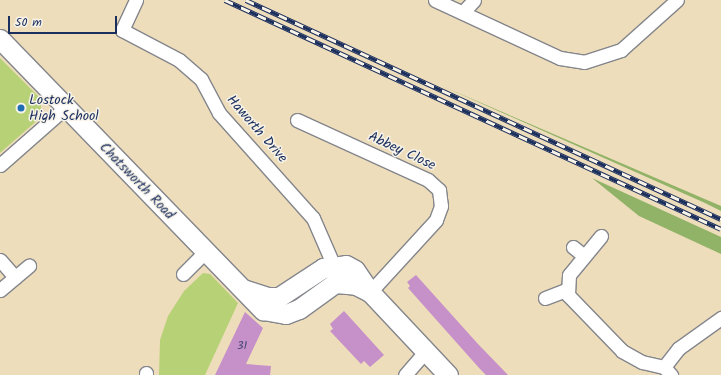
<!DOCTYPE html>
<html>
<head>
<meta charset="utf-8">
<style>
	body { margin:0 }
	#map { position:relative; width:721px; height:375px; overflow:hidden; background:#edb; font-family:Kalam,sans-serif }
	div>[style] { position:absolute }
	[style*='--x'] { left:calc(var(--x)*1px); top:calc(var(--y)*1px); width:calc(var(--w)*1px); rotate:calc(var(--a)*1deg) }
	.green>* { inset:0; background:#b7d176 }
	.forest>* { inset:0; background:#91b367 }
	.building>* { inset:0; background:#c690c9 }
	.roads { filter:drop-shadow(1px 0 #84868c) drop-shadow(-1px 0 #84868c) drop-shadow(0 1px #84868c) drop-shadow(0 -1px #84868c) }
	.street>* { height:13px; margin:-6.5px; padding:0 6.5px; transform-origin:6.5px; border-radius:6.5px; background:#fff }
	.secondary>* { height:19px; margin:-9.5px; padding:0 9.5px; transform-origin:9.5px; border-radius:9.5px; background:#fff }
	.rail>* { height:4.5px; margin-top:-2.25px; transform-origin:0; background:repeating-linear-gradient(90deg,#f7f3e8 0 9px,#1b2f5e 0 18px); box-sizing:border-box; border-block:1px solid #1b2f5e }
	.dots>* { width:11px; height:11px; translate:-50% -50%; box-sizing:border-box; border:2px solid #f7f3e8; border-radius:50% }
	span { translate:-50% -50%; white-space:nowrap; text-align:center; line-height:1.15; -webkit-text-stroke:3px #f7f3e8; paint-order:stroke }
	.number-label { font-size:12px; color:#464779 }
	.number-label span { -webkit-text-stroke-width:0 }
	.poi-label { font-size:14px; color:#1b2f5e }
	.left { translate:0 -50%; text-align:left }
	.street-label { font-size:14px; color:#1b2f5e }
	.scale { position:absolute; left:8px; top:16px; width:109px; height:18px; box-sizing:border-box; border:2px solid #1b2f5e; border-top:0; padding-left:5px; font-size:12px; line-height:14px; white-space:nowrap; color:#1b2f5e; -webkit-text-stroke:3px #f7f3e8; paint-order:stroke }
</style>
</head>
<body>
<div id="map">
	<div class="green">
		<div style="clip-path:polygon(0 58px,41px 99px,41px 117px,0 153px)"></div>
		<div style="clip-path:polygon(203px 273px,210px 274px,238px 303px,205px 375px,159px 375px,160px 340px,168px 316px,184px 291px)"></div>
	</div>
	<div class="forest">
		<div style="clip-path:polygon(442px 86px,721px 206px,721px 211px,705px 203px)"></div>
		<div style="clip-path:polygon(592px 178px,721px 237px,721px 254px,639px 216px)"></div>
	</div>
	<div class="building">
		<div style="clip-path:polygon(416px 275px,478px 344px,508px 375px,486px 375px,480px 369px,408px 288px,410px 286px,407px 282px)"></div>
		<div style="clip-path:polygon(344px 311px,384px 355px,370px 367px,364px 361px,361px 364px,330px 331px,333px 329px,330px 324px)"></div>
		<div style="clip-path:polygon(245px 312px,263px 328px,246px 364px,271px 366px,270px 375px,215px 375px)"></div>
	</div>
	<div class="roads">
		<div class="street">
			<div style="--x:136;--y:0;--w:33;--a:115"></div>
			<div style="--x:122;--y:30;--w:64;--a:27.8"></div>
			<div style="--x:179;--y:60;--w:29;--a:41"></div>
			<div style="--x:201;--y:79;--w:38;--a:62"></div>
			<div style="--x:219;--y:113;--w:141;--a:48.2"></div>
			<div style="--x:313;--y:218;--w:50;--a:66.5"></div>
			<div style="--x:435;--y:0;--w:138;--a:24.9"></div>
			<div style="--x:560;--y:58;--w:24;--a:9"></div>
			<div style="--x:584;--y:62;--w:39;--a:-18"></div>
			<div style="--x:621;--y:50;--w:75;--a:-41.8"></div>
			<div style="--x:463;--y:12;--w:16;--a:-47"></div>
			<div style="--x:297;--y:120;--w:144;--a:24.6"></div>
			<div style="--x:428;--y:180;--w:15;--a:42"></div>
			<div style="--x:439;--y:190;--w:16;--a:83"></div>
			<div style="--x:441;--y:206;--w:15;--a:110"></div>
			<div style="--x:436;--y:220;--w:98;--a:132.5"></div>
			<div style="--x:0;--y:165;--w:88;--a:-41.3"></div>
			<div style="--x:601;--y:236;--w:50;--a:129.4"></div>
			<div style="--x:569;--y:275;--w:20;--a:93"></div>
			<div style="--x:568;--y:295;--w:78;--a:46"></div>
			<div style="--x:622;--y:351;--w:23;--a:29"></div>
			<div style="--x:642;--y:362;--w:23;--a:13"></div>
			<div style="--x:664;--y:367;--w:11;--a:49"></div>
			<div style="--x:573;--y:247;--w:14;--a:39"></div>
			<div style="--x:0;--y:260;--w:23;--a:49"></div>
			<div style="--x:183;--y:274;--w:33;--a:-45"></div>
			<div style="--x:0;--y:290;--w:38;--a:-40"></div>
			<div style="--x:545;--y:298;--w:22;--a:-21"></div>
			<div style="--x:664;--y:367;--w:24;--a:-52"></div>
			<div style="--x:679;--y:348;--w:52;--a:-35.5"></div>
			<div style="--x:146;--y:375;--w:2;--a:-90"></div>
			<div style="--x:405;--y:375;--w:30;--a:-49"></div>
		</div>
		<div class="secondary">
			<div style="--x:0;--y:39;--w:378;--a:45.9"></div>
			<div style="--x:263;--y:310;--w:23;--a:10"></div>
			<div style="--x:286;--y:314;--w:14;--a:-21"></div>
			<div style="--x:299;--y:309;--w:44;--a:-35.8"></div>
			<div style="--x:335;--y:283;--w:21;--a:5"></div>
			<div style="--x:356;--y:285;--w:16;--a:27"></div>
			<div style="--x:243;--y:289;--w:26;--a:18"></div>
			<div style="--x:268;--y:297;--w:11;--a:0"></div>
			<div style="--x:279;--y:297;--w:53;--a:-33.4"></div>
			<div style="--x:323;--y:268;--w:23;--a:-7"></div>
			<div style="--x:346;--y:265;--w:10;--a:29"></div>
			<div style="--x:355;--y:270;--w:27;--a:56"></div>
			<div style="--x:370;--y:292;--w:114;--a:46.8"></div>
		</div>
	</div>
	<div class="rail">
		<div style="--x:225;--y:0;--w:546;--a:24.78"></div>
		<div style="--x:246;--y:0;--w:523;--a:24.75"></div>
	</div>
	<div class="dots">
		<div style="left:21px;top:108px;background:#1f6fb2"></div>
	</div>
	<div class="number-label">
		<span style="left:242px;top:346px">31</span>
	</div>
	<div class="poi-label">
		<span class="left" style="left:29px;top:108px">Lostock<br>High School</span>
	</div>
	<div class="street-label">
		<span style="left:257px;top:129px;rotate:49deg">Haworth Drive</span>
		<span style="left:402px;top:151px;rotate:25deg">Abbey Close</span>
		<span style="left:137px;top:181px;rotate:46deg">Chatsworth Road</span>
	</div>
	<div class="scale">50 m</div>
</div>
</body>
</html>
